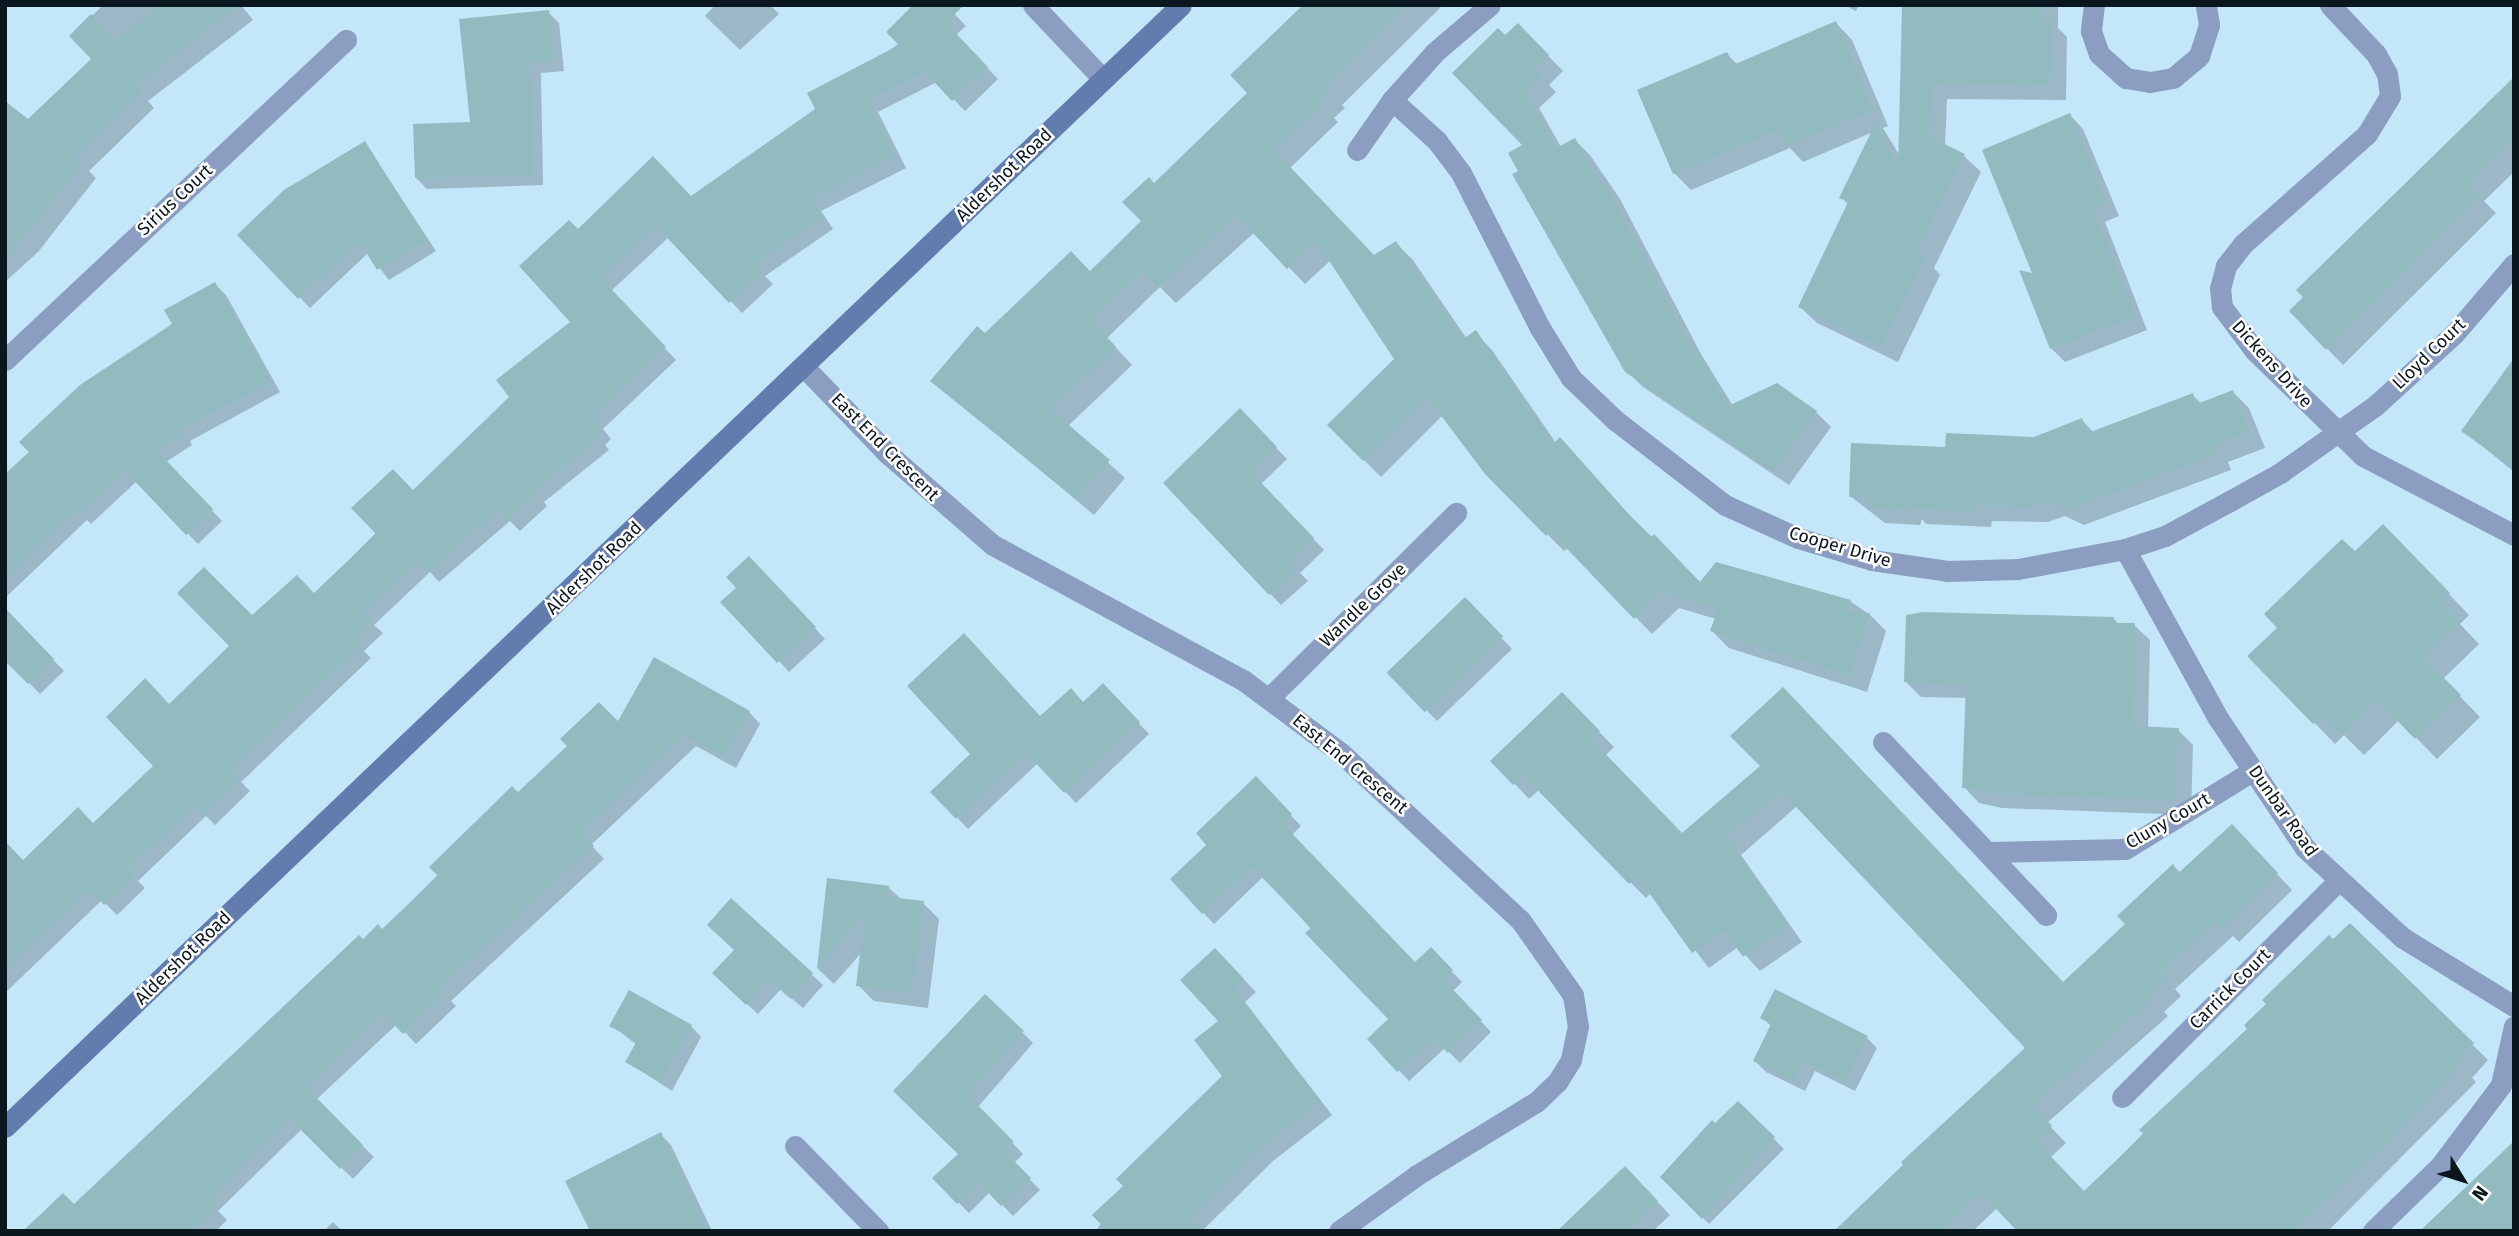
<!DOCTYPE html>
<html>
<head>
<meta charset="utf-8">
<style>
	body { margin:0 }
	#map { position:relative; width:2519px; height:1236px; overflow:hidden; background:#c4e6f9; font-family:"Fira Sans",sans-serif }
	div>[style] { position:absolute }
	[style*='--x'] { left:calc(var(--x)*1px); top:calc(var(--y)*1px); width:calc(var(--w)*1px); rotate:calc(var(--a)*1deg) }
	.shadow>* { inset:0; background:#0003; transform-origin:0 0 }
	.building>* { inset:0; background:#92bbc0; transform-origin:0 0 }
	.street>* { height:21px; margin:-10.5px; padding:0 10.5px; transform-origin:10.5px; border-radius:10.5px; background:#8b9dc0 }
	.secondary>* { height:21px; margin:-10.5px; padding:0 10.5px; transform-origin:10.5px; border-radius:10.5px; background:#627cae }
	span { translate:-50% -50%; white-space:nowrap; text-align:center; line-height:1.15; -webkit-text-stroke:5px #fff; paint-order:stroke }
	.street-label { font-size:18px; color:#0b171e }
	.frame { position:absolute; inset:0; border:7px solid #0b171e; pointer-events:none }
	.north { position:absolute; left:2428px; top:1145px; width:70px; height:70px; -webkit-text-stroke:5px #fff; paint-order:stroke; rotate:128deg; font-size:19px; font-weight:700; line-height:28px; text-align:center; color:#0b171e }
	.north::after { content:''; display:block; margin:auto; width:24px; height:32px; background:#0b171e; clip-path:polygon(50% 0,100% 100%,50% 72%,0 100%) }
</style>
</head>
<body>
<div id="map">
	<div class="shadow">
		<div style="clip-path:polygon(103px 5px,241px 5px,253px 20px,148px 101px,154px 108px,89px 171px,96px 178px,38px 252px,5px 282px,5px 103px,28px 121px,94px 59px,72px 36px)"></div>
		<div style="clip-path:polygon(715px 5px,770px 5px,779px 14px,740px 50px,705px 16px)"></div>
		<div style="clip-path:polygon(946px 5px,966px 26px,956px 35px,998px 79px,965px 111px,937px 82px,878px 112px,906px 168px,821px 211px,833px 229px,765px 276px,773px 284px,742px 313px,669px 237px,611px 291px,676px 360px,603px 429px,611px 439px,605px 445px,609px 450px,544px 502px,547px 506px,520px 531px,510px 521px,439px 582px,430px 572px,374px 625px,383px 633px,364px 651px,371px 658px,241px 782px,250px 791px,215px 825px,206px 816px,138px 881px,145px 888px,117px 915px,102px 900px,5px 993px,5px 843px,23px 862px,94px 825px,155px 766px,170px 706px,232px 646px,252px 618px,314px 595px,511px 397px,572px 322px,579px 232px,691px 198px,817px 109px)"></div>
		<div style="clip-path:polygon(1304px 5px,1443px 5px,1342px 105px,1345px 108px,1334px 118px,1338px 122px,1290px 168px,1374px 257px,1396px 243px,1413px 260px,1467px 339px,1475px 333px,1492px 350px,1556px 443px,1700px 584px,1850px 601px,1870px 615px,1886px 631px,1867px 692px,1729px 648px,1712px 631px,1716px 619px,1679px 608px,1652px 634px,1568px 548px,1564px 551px,1486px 473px,1443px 415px,1381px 477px,1329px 425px,1396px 359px,1331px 260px,1305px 284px,1255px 232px,1176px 303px,1160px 287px,1107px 338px,1132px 365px,1068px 426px,1125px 478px,1094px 515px,933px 381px,985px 336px,1090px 273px,1144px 221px,1154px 185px,1250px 93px)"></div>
		<div style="clip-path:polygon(1844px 5px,1859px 5px,1856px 11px)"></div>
		<div style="clip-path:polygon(1904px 5px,2058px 5px,2058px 28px,2067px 37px,2066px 100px,1947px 99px,1945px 146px,1964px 156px,1981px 172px,1934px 268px,1940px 275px,1898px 362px,1817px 323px,1800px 307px,1849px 205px,1841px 197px,1873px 132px,1803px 162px,1790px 148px,1691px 190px,1674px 173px,1727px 54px,1738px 65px,1836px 23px,1852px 40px,1888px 126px,1883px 128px,1900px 156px)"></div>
		<div style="clip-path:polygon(548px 12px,559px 23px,564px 71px,541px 73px,543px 185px,427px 189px,416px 178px,472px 124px)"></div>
		<div style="clip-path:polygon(1518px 25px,1563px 71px,1549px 85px,1556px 92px,1539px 108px,1561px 147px,1575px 140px,1590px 155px,1620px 199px,1701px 354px,1733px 406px,1816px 412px,1831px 427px,1789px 485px,1643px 387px,1627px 371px,1520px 172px,1525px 145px,1506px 37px)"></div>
		<div style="clip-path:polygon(2514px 80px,2514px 172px,2484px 201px,2496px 213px,2343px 365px,2291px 311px)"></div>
		<div style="clip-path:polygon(2070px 115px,2083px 129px,2119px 216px,2105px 222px,2147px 330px,2065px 362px,2052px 349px,2021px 273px,2035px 275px)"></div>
		<div style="clip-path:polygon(365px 143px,436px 251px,389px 280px,368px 253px,310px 308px,240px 235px)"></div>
		<div style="clip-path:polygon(215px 284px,226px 295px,280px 392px,190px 441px,192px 445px,166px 462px,222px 521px,198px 544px,137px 481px,91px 524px,87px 520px,5px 598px,5px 477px)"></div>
		<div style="clip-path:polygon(2514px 366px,2514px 472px,2464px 431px)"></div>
		<div style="clip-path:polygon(2233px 392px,2249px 408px,2265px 448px,2228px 462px,2231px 470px,2084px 525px,2065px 516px,2048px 522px,1992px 521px,1991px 527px,1926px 524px,1922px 519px,1920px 525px,1885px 523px,1850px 496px,1947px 449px,2035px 438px,2082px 420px,2094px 433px,2192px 395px,2202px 404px)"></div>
		<div style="clip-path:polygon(1240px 411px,1287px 459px,1261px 484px,1324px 550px,1300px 573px,1308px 581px,1281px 605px,1165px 483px)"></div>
		<div style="clip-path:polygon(2404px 547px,2469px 615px,2460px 624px,2479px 644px,2443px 679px,2480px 717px,2437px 759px,2399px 720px,2364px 755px,2344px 735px,2335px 744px,2250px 656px,2355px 554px)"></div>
		<div style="clip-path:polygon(760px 569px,825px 639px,789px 672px,779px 661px)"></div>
		<div style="clip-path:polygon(5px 610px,64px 671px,40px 694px,5px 658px)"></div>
		<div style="clip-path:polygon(1476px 610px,1512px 649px,1437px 721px,1390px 673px)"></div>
		<div style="clip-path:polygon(2113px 618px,2119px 624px,2134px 625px,2150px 640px,2148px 729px,2178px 730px,2193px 745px,2191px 815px,2002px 808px,1979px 803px,1964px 787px,1967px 698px,1921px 697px,1905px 681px)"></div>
		<div style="clip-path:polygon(1103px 685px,1149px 734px,1076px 803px,1038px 763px,968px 829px,933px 792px,1041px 718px,1084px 704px)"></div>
		<div style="clip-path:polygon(1562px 694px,1614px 747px,1605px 756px,1682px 835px,1763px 766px,2064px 984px,2128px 924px,2174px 866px,2181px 873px,2247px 842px,2292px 890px,2239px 942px,2233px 936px,2175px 989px,2181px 996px,2164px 1012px,2168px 1016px,2047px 1123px,2066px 1143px,2051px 1157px,2084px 1193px,2350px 925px,2488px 1060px,2472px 1078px,2476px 1082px,2328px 1231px,2019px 1231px,1997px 1208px,1973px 1231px,1836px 1231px,2028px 1048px,1797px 806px,1741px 855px,1802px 942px,1760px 971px,1738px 947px,1709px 968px,1651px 893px,1646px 898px,1539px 790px,1529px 799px,1493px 761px)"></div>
		<div style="clip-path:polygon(749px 712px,760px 724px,736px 768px,696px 746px,591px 845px,604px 859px,451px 1001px,456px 1006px,416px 1044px,397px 1024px,316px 1100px,374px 1157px,353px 1179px,302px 1129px,218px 1211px,227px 1220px,216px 1231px,48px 1231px,363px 941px,382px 931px,518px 794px,618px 724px)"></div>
		<div style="clip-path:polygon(1256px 779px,1301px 826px,1292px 835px,1416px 964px,1431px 950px,1462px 982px,1453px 991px,1491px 1032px,1460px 1063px,1445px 1048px,1409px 1081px,1369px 1039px,1391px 1019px,1264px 876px,1214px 924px,1172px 880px,1209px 845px)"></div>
		<div style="clip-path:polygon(829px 880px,889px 888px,902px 900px,923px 903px,939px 919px,928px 1008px,874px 1001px,858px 985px,862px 952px,834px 984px,818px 969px)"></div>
		<div style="clip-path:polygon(731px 900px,823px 985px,803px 1008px,781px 989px,758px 1014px,725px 984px,736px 950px)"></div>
		<div style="clip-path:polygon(1215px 950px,1256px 992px,1245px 1002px,1332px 1115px,1273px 1161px,1202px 1231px,1096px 1231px,1125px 1186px,1224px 1077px)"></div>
		<div style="clip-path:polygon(1763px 1018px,1867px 1038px,1877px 1048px,1855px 1091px,1815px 1071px,1805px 1091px,1766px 1072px,1755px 1061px,1772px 1027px)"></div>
		<div style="clip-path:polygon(611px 1025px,691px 1026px,701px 1037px,672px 1091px,627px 1062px,637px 1045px)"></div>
		<div style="clip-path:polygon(1022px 1032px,1033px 1043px,978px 1107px,1023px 1154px,1014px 1163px,1040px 1190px,1013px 1216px,990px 1192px,969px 1213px,934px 1178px,960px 1154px,896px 1091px)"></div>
		<div style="left:1738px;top:1103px;width:65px;height:106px;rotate:45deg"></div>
		<div style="clip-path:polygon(660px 1134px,671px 1145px,712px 1231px,594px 1231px)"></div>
		<div style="clip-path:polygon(1638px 1181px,1670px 1215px,1653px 1231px,1559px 1231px)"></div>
		<div style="clip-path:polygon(333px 1222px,342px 1231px,324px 1231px)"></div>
	</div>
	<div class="building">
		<div style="clip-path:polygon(161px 5px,239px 5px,135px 86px,141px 92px,76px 157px,83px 163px,5px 260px,5px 101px,28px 119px,91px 59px,69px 36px,91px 14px,116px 40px)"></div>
		<div style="clip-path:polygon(913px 5px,964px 5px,946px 23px,988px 67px,952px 101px,924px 71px,868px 101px,896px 156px,811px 199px,823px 217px,755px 264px,763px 271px,729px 303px,656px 226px,601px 278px,666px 347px,593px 416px,601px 427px,595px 432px,599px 438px,534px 490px,537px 493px,508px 521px,498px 511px,427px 572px,417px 562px,364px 612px,373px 621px,354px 638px,361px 646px,231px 769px,240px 778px,202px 815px,194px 806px,128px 869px,135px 876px,104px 905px,90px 889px,5px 969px,5px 841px,23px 860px,78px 807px,93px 823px,153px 766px,106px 717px,145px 678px,169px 704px,229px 646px,177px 593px,204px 567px,252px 615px,297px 575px,314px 593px,376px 534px,351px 508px,393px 469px,413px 490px,509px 397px,496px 380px,570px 322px,519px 266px,569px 220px,578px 229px,653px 156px,691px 196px,815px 109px,807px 93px,899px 45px,886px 32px)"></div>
		<div style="clip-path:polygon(1303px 5px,1409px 5px,1327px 87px,1329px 90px,1319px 100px,1322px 104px,1274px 150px,1374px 255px,1396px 241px,1463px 339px,1476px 330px,1553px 444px,1560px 437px,1650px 538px,1654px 534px,1700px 582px,1716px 562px,1851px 600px,1847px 612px,1870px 613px,1850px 676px,1710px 631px,1718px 609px,1662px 592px,1634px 619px,1551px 532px,1546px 536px,1485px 474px,1427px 397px,1363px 461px,1327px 425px,1394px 359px,1316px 241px,1287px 269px,1237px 216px,1158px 287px,1143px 271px,1091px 320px,1116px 347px,1051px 410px,1110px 460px,1076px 499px,930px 381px,977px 326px,985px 333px,1071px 251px,1090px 271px,1141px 221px,1122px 202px,1149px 177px,1154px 183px,1247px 93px,1230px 75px)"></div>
		<div style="clip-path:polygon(1902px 5px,2042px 5px,2042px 20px,2052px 19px,2050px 85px,1931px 83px,1930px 137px,1965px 154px,1917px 253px,1925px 257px,1881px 347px,1798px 307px,1848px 202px,1839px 198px,1877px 120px,1898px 171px)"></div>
		<div style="clip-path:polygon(549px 10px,554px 60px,530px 63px,533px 175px,415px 178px,413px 124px,470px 122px,459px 19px)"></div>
		<div style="clip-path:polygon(1836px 21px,1873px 110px,1786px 146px,1779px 130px,1673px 174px,1637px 90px,1727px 52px,1733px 65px)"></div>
		<div style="clip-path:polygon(1518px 23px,1549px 55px,1535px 69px,1542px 75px,1525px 92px,1556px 148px,1575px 138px,1600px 184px,1605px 182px,1693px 351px,1696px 347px,1728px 406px,1777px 383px,1817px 411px,1773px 471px,1625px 372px,1512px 174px,1518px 171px,1508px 153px,1522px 145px,1452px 73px,1498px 28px,1505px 35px)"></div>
		<div style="clip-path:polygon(2514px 77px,2514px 140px,2469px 184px,2481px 197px,2326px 350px,2289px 311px,2303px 297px,2296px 290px)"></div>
		<div style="clip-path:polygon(2070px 113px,2107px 203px,2093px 208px,2135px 316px,2050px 349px,2019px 270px,2032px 273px,1982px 150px)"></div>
		<div style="clip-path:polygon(365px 141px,427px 240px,377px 270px,359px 241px,298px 299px,237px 235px,284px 190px)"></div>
		<div style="clip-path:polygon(215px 282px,271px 381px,180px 430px,183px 434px,157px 451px,213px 509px,186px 535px,125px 471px,79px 514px,75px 511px,5px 577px,5px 474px,29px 452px,19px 442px,80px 385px,172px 324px,164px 310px)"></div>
		<div style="clip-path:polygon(2514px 358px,2514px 469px,2461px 431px)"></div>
		<div style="clip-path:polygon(2233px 390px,2250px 432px,2213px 446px,2216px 454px,2067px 510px,2065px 504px,2056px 508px,2052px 499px,2031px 507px,1976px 505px,1975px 512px,1908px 508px,1909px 496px,1904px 509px,1867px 508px,1867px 498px,1849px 497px,1851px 443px,1945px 447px,1946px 433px,2034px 437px,2082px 418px,2088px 433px,2193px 393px,2197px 404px)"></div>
		<div style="clip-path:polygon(1240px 408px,1277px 447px,1251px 472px,1314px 538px,1290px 561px,1298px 569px,1269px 595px,1163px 483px)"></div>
		<div style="clip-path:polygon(2383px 524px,2450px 593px,2440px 602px,2460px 622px,2423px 657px,2461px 695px,2415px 739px,2377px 700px,2342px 735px,2322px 715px,2313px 724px,2247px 656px,2277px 628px,2264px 614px,2342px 539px,2355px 551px)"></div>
		<div style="clip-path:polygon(749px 556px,816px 627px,777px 663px,720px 602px,736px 588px,726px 577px)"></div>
		<div style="left:1465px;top:597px;width:55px;height:109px;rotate:46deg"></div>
		<div style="clip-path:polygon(5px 608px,54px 659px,28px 684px,5px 661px)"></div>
		<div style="clip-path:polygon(1923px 612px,2114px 617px,2114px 623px,2135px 623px,2133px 726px,2179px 728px,2176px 800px,1985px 793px,1985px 789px,1962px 788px,1966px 684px,1904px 682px,1906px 615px)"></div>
		<div style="clip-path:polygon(964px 633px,1040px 716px,1071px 688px,1083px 702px,1103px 683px,1140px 722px,1064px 793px,1026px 753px,956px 819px,930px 792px,970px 754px,907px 686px)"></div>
		<div style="clip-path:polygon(654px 657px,750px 711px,724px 757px,684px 735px,581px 832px,594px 846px,440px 988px,445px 993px,403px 1034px,384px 1014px,306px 1087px,363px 1145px,340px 1169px,290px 1119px,208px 1198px,217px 1207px,192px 1231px,23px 1231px,63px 1193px,74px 1204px,359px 935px,363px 939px,378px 924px,382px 929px,438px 876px,429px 867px,512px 786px,518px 792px,567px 746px,560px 739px,599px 702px,618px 721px)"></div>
		<div style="clip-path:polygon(1783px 687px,2063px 982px,2125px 924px,2117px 916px,2174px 863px,2174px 877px,2232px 824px,2278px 873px,2222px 928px,2217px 921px,2160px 972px,2167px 979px,2149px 995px,2153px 999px,2033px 1106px,2052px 1126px,2036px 1141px,2084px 1191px,2144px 1134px,2139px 1130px,2247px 1029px,2244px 1025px,2266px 1004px,2262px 1000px,2329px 935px,2333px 939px,2350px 923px,2474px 1043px,2457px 1062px,2461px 1065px,2390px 1140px,2293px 1231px,2017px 1231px,1981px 1193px,1941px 1231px,1834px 1231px,1903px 1165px,1901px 1162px,2025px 1048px,1781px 791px,1726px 838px,1788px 925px,1743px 957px,1724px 930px,1692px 953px,1637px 876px,1629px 884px,1523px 775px,1513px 785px,1490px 761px,1562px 692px,1600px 731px,1591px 739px,1682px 833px,1760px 766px,1730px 736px)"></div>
		<div style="clip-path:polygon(1256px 776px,1292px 814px,1282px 823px,1415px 962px,1431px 947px,1453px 970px,1443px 979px,1482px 1020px,1448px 1053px,1433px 1038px,1397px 1072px,1367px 1039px,1388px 1019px,1305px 933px,1311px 928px,1252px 867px,1202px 914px,1170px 879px,1206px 845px,1196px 833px)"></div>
		<div style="clip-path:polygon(827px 878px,890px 886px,881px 896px,924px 901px,912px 993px,856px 986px,865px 914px,817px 969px)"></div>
		<div style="clip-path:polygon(731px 898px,813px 973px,791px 999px,769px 980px,746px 1005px,712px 973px,734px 950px,707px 925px)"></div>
		<div style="clip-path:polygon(1215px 948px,1244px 979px,1234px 989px,1321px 1101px,1260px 1148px,1190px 1216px,1205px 1231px,1107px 1231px,1092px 1215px,1123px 1186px,1116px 1179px,1222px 1076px,1194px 1040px,1218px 1021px,1180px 980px)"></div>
		<div style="clip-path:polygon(1775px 989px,1868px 1036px,1844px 1082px,1804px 1061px,1793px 1081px,1753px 1061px,1771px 1024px,1760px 1018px)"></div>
		<div style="clip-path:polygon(629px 990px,692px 1025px,661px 1082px,625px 1062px,637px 1041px,609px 1026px)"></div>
		<div style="clip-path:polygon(985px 994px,1024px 1031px,968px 1095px,1014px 1142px,1004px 1151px,1031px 1178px,1001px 1206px,979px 1183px,957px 1204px,932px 1178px,958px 1154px,893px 1091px)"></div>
		<div style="clip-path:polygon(1738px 1101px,1775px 1137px,1702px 1219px,1660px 1177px,1712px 1120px,1715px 1123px)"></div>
		<div style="clip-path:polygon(661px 1132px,707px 1231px,590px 1231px,565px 1181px)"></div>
		<div style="clip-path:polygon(2514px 1141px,2514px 1231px,2420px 1231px)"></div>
		<div style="clip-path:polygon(1625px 1166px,1658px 1201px,1627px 1231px,1557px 1231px)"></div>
	</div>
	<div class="street">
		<div style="--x:1033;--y:5;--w:102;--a:46.6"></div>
		<div style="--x:2094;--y:5;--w:26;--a:97"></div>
		<div style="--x:2091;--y:31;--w:24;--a:71"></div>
		<div style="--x:2099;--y:54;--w:36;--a:42"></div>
		<div style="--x:2126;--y:78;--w:24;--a:9"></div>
		<div style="--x:2150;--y:82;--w:23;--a:-10"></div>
		<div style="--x:2173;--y:78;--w:34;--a:-40"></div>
		<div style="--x:2199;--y:56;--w:33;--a:-72"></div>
		<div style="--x:2209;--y:25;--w:20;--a:-99"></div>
		<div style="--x:2330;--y:5;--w:67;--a:46.8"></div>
		<div style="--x:2376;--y:54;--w:23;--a:61"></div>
		<div style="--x:2387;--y:74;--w:22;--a:82"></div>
		<div style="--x:2390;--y:96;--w:44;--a:121.2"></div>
		<div style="--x:2367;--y:134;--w:166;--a:138.4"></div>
		<div style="--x:2243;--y:244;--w:28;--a:128"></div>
		<div style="--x:2226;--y:266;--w:23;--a:105"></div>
		<div style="--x:2220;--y:288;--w:19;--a:84"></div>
		<div style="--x:2222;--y:307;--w:55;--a:53.1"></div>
		<div style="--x:2255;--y:351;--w:151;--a:44.2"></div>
		<div style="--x:2363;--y:456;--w:170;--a:27.6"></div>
		<div style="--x:1392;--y:100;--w:61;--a:42.3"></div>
		<div style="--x:1437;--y:141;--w:40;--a:53"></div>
		<div style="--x:1461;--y:173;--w:174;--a:63"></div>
		<div style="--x:1540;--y:328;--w:59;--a:58.2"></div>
		<div style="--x:1571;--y:378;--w:61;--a:43.7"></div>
		<div style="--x:1615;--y:420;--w:139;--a:37.7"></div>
		<div style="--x:1725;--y:505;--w:80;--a:24.3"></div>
		<div style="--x:1798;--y:538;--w:77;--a:16.6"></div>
		<div style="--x:1872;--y:560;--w:76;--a:8.3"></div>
		<div style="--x:1947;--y:571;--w:71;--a:-1.6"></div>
		<div style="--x:2018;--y:569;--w:109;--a:-10.6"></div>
		<div style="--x:2125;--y:549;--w:42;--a:-18"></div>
		<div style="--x:2165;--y:536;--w:72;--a:-28.4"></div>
		<div style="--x:2228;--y:502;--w:60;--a:-29.1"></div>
		<div style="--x:2280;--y:473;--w:118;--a:-35.3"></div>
		<div style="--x:2376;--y:405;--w:105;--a:-42.3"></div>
		<div style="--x:2454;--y:334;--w:92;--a:-49.4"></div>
		<div style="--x:1357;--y:150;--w:61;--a:-55"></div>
		<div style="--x:1392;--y:100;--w:64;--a:-48.1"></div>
		<div style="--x:1435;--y:52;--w:72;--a:-40.5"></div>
		<div style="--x:5;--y:360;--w:468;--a:-43.2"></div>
		<div style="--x:805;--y:368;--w:118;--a:46"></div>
		<div style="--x:887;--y:453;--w:140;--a:41"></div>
		<div style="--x:993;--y:545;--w:284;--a:28.4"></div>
		<div style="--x:1243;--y:680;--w:122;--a:36.7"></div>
		<div style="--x:1341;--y:753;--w:246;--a:43"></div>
		<div style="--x:1521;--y:921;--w:90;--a:54.9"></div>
		<div style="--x:1573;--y:995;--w:31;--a:81"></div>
		<div style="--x:1578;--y:1026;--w:35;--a:102"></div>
		<div style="--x:1571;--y:1060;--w:26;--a:122"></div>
		<div style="--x:1557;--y:1082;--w:29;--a:136"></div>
		<div style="--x:1536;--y:1102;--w:140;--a:148.5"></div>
		<div style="--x:1417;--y:1175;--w:96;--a:144.3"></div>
		<div style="--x:2125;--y:549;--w:193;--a:61.2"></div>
		<div style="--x:2218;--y:718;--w:156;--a:56.2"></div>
		<div style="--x:2305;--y:848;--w:133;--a:42.6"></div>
		<div style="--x:2403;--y:938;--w:130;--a:31.5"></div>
		<div style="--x:1270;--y:697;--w:262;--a:-44.7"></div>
		<div style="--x:1883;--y:742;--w:238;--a:46.7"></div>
		<div style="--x:1991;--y:852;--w:134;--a:-1.3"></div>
		<div style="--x:2125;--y:849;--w:151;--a:-31.5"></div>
		<div style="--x:2122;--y:1097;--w:305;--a:-45"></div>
		<div style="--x:795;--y:1146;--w:119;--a:45.7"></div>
		<div style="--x:2373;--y:1231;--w:93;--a:-44.1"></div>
		<div style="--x:2440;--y:1166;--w:101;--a:-53"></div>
		<div style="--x:2501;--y:1085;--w:60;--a:-77.6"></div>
	</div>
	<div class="secondary">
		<div style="--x:5;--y:1127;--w:1625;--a:-43.65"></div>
	</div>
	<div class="street-label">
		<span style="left:1004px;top:175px;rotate:-44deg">Aldershot Road</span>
		<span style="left:175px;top:200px;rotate:-43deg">Sirius Court</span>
		<span style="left:2429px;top:354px;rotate:-44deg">Lloyd Court</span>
		<span style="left:2272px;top:364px;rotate:48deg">Dickens Drive</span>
		<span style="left:885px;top:447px;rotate:45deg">East End Crescent</span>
		<span style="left:1840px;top:547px;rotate:16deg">Cooper Drive</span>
		<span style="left:594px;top:568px;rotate:-44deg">Aldershot Road</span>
		<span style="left:1363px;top:605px;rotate:-44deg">Wandle Grove</span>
		<span style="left:1350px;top:764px;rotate:40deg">East End Crescent</span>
		<span style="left:2283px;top:811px;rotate:55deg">Dunbar Road</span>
		<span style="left:2168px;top:821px;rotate:-30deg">Cluny Court</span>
		<span style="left:183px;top:958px;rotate:-44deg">Aldershot Road</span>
		<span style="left:2230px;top:989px;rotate:-45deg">Carrick Court</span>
	</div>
	<div class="frame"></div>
	<div class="north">N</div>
</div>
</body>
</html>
